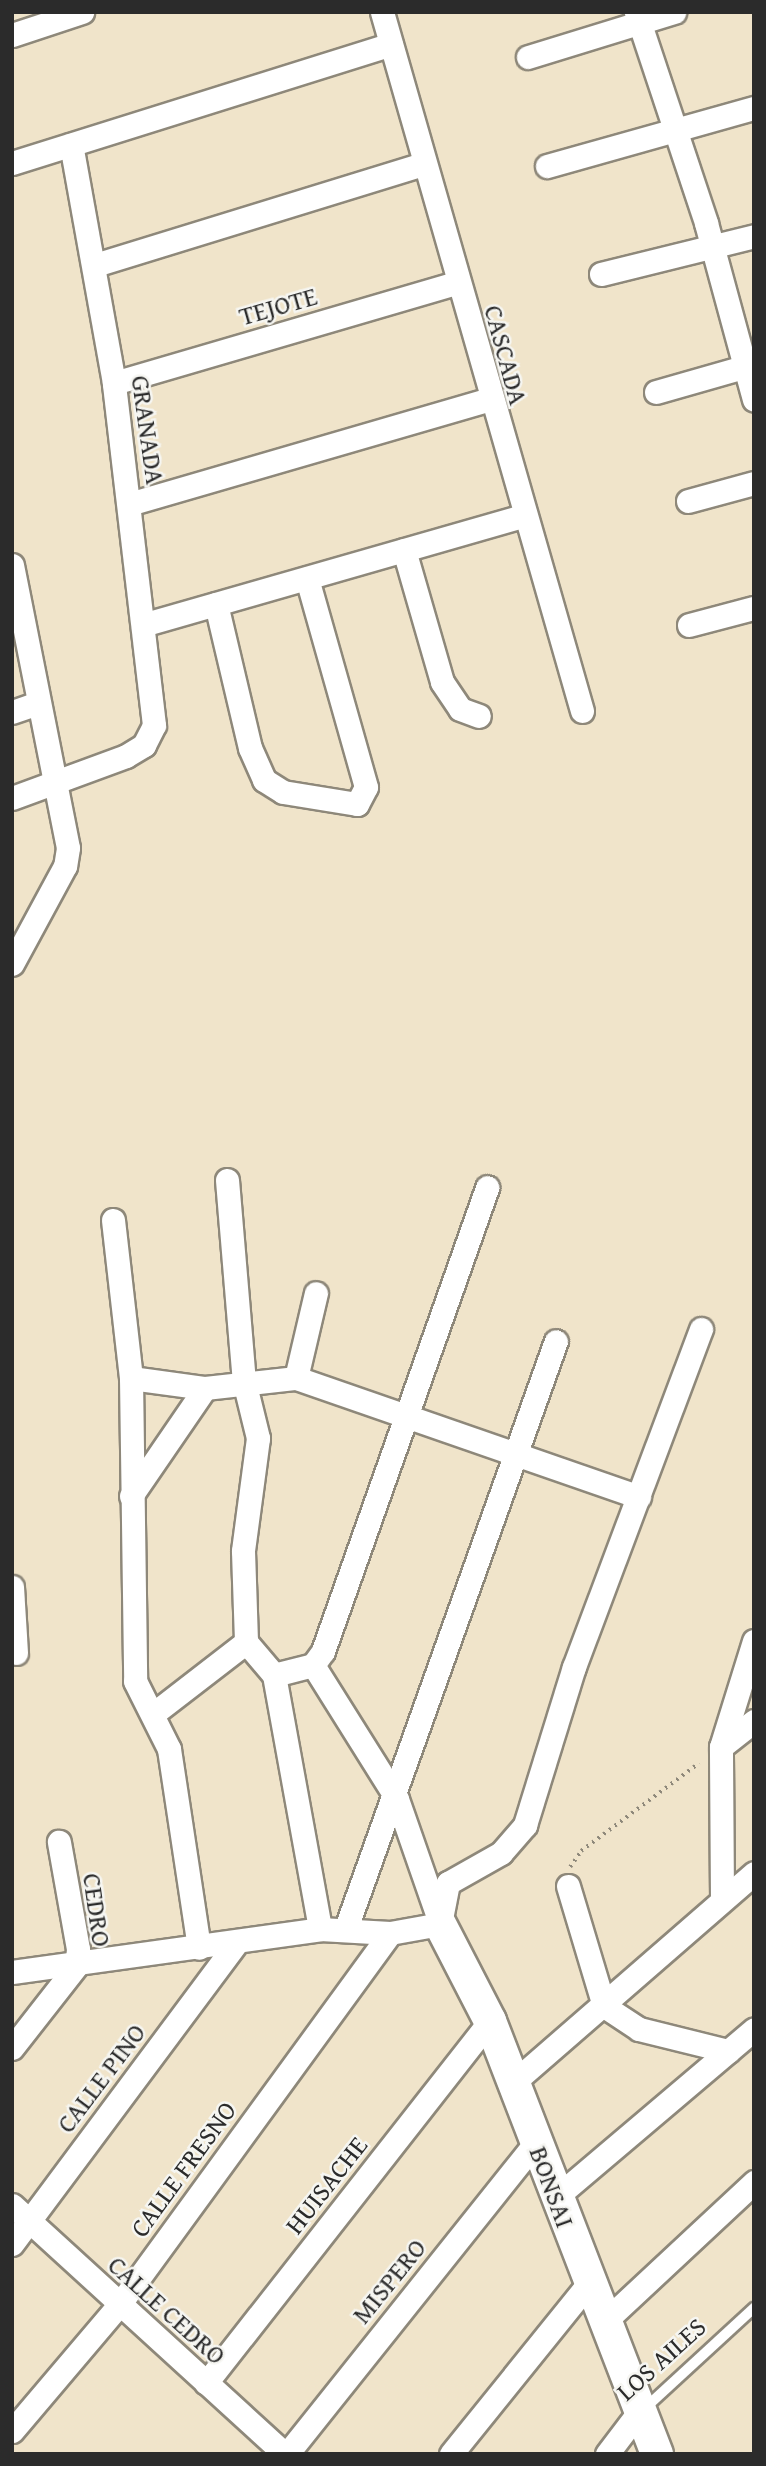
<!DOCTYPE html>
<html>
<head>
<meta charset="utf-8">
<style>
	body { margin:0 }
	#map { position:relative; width:766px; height:2466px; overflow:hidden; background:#f0e4ca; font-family:"Gentium Book Plus",serif }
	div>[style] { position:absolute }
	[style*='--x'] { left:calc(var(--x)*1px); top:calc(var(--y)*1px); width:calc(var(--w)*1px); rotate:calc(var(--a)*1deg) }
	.path>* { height:3.5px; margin-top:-1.75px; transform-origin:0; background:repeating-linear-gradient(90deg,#8e887a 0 2px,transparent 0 7px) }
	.roads { filter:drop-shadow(2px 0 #8e887a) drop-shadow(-2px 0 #8e887a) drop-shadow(0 2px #8e887a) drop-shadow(0 -2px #8e887a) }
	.lane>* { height:10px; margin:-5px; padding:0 5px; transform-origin:5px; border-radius:5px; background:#fff }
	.street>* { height:23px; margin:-11.5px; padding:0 11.5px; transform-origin:11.5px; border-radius:11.5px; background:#fff }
	.secondary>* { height:32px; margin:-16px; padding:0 16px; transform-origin:16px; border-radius:16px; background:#fff }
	span { translate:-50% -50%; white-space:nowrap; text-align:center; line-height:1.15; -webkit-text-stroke:5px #f6f6f2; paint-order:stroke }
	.street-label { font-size:26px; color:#2b2b2b }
	.frame { position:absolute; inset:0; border:14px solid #2b2b2b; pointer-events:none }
</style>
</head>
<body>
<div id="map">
	<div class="path">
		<div style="--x:570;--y:1867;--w:19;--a:-55"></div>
		<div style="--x:581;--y:1851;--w:147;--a:-36.7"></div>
	</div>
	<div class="roads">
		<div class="lane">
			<div style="--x:643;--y:2410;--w:151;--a:-42.6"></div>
		</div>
		<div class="street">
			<div style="--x:382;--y:12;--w:727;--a:74.03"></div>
			<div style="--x:636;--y:12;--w:222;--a:71.6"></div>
			<div style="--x:706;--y:223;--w:183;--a:74.8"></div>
			<div style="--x:12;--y:35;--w:74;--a:-18.2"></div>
			<div style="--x:528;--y:57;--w:153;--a:-17.1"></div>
			<div style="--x:12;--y:163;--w:397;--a:-17.4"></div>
			<div style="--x:547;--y:166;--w:215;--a:-15.7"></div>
			<div style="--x:95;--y:265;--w:344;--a:-17.1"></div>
			<div style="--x:601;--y:274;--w:158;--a:-13.9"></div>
			<div style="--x:114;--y:383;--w:357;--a:-16.3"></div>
			<div style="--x:656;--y:392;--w:102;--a:-15.9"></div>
			<div style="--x:688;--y:501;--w:68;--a:-15.3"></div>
			<div style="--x:129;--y:504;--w:374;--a:-16.2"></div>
			<div style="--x:404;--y:550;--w:137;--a:73.9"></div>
			<div style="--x:442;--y:682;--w:32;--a:56"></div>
			<div style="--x:460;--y:709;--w:20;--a:20"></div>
			<div style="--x:12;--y:565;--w:288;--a:78.8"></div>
			<div style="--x:68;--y:848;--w:18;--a:99"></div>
			<div style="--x:65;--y:866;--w:111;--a:118.4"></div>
			<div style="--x:216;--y:604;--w:148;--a:76.7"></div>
			<div style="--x:250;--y:748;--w:35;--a:66"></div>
			<div style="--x:264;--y:780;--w:22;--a:32"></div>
			<div style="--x:283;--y:792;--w:75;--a:9.2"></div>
			<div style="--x:357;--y:804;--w:19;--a:-62"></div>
			<div style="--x:366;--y:787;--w:217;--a:-105.8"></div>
			<div style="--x:146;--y:624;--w:391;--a:-16"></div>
			<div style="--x:689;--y:625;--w:67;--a:-14.7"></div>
			<div style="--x:12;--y:712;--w:24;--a:-19"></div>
			<div style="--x:12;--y:798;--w:121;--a:-20.2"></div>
			<div style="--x:126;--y:756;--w:21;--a:-31"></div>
			<div style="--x:144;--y:745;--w:22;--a:-63"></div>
			<div style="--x:154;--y:725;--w:344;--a:-96.7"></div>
			<div style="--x:114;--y:383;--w:242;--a:-100.2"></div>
			<div style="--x:227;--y:1180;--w:202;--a:85.2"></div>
			<div style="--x:244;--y:1381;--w:59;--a:76.2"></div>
			<div style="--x:258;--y:1438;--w:114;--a:97.6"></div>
			<div style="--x:243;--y:1551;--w:91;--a:88.1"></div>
			<div style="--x:246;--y:1642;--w:43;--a:49.7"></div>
			<div style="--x:274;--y:1675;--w:258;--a:79.7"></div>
			<div style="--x:113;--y:1220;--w:159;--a:83.5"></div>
			<div style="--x:131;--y:1378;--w:303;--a:89.2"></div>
			<div style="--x:135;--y:1681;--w:76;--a:63.4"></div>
			<div style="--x:169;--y:1749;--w:201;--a:81.4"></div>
			<div style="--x:131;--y:1378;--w:75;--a:7.7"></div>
			<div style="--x:205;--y:1388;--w:92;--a:-6.3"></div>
			<div style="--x:296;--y:1378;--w:87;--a:-76.8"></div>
			<div style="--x:296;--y:1378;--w:363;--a:19.1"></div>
			<div style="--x:131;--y:1496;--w:131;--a:-55.6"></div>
			<div style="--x:12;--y:1587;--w:66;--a:86.5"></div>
			<div style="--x:313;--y:1665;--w:158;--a:57.9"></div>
			<div style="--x:397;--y:1799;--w:122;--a:70.8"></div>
			<div style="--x:274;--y:1675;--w:40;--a:-14.4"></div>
			<div style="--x:313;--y:1665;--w:17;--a:-54"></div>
			<div style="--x:323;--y:1651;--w:492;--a:-70.5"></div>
			<div style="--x:153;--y:1714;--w:118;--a:-37.7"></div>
			<div style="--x:721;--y:1747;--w:42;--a:-38.2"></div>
			<div style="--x:568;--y:1886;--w:125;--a:73.3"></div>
			<div style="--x:604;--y:2006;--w:42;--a:33.3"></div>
			<div style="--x:639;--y:2029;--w:92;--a:13.9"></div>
			<div style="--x:722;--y:1898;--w:151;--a:-90.4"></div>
			<div style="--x:721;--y:1747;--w:111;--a:-72.7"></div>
			<div style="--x:440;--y:1924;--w:42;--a:-79"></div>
			<div style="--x:448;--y:1883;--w:61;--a:-29.5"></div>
			<div style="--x:501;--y:1853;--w:37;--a:-49"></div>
			<div style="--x:525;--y:1825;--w:165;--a:-72.8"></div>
			<div style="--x:574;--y:1667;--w:361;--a:-69.4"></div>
			<div style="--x:346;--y:1928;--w:623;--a:-70.32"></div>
			<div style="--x:12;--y:1972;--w:311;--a:-7.9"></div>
			<div style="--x:320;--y:1929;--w:70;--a:3.3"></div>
			<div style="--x:390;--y:1933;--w:51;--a:-10.2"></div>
			<div style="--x:12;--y:2048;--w:104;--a:-52"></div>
			<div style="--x:76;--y:1966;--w:17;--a:-83"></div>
			<div style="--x:78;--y:1949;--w:109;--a:-100.1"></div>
			<div style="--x:515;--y:2081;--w:317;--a:-41"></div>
			<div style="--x:555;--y:2198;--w:261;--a:-40.3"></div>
			<div style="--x:12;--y:2205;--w:369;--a:42.4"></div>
			<div style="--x:12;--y:2244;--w:373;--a:-53.3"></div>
			<div style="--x:603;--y:2323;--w:207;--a:-43"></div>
			<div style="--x:206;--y:2383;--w:460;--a:-51.9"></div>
			<div style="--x:12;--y:2431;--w:165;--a:-49.7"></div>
			<div style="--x:119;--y:2305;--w:460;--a:-53.9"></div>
			<div style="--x:287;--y:2454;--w:398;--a:-51.4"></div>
			<div style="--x:451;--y:2454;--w:220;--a:-51.1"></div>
			<div style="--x:607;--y:2454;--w:51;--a:-52.9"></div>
		</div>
		<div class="secondary">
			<div style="--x:440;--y:1924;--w:109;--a:62.7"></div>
			<div style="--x:490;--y:2021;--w:464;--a:68.9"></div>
		</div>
	</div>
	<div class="street-label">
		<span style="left:278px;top:306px;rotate:-16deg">TEJOTE</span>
		<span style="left:506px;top:355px;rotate:75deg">CASCADA</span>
		<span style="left:148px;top:430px;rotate:82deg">GRANADA</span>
		<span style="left:97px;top:1910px;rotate:82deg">CEDRO</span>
		<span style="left:101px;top:2078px;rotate:-53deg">CALLE PINO</span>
		<span style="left:183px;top:2169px;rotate:-54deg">CALLE FRESNO</span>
		<span style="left:326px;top:2185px;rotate:-52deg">HUISACHE</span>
		<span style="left:552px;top:2187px;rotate:70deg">BONSAI</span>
		<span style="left:389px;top:2281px;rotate:-51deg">MISPERO</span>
		<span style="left:167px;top:2310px;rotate:42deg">CALLE CEDRO</span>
		<span style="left:661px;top:2359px;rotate:-42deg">LOS AILES</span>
	</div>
	<div class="frame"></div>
</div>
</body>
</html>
